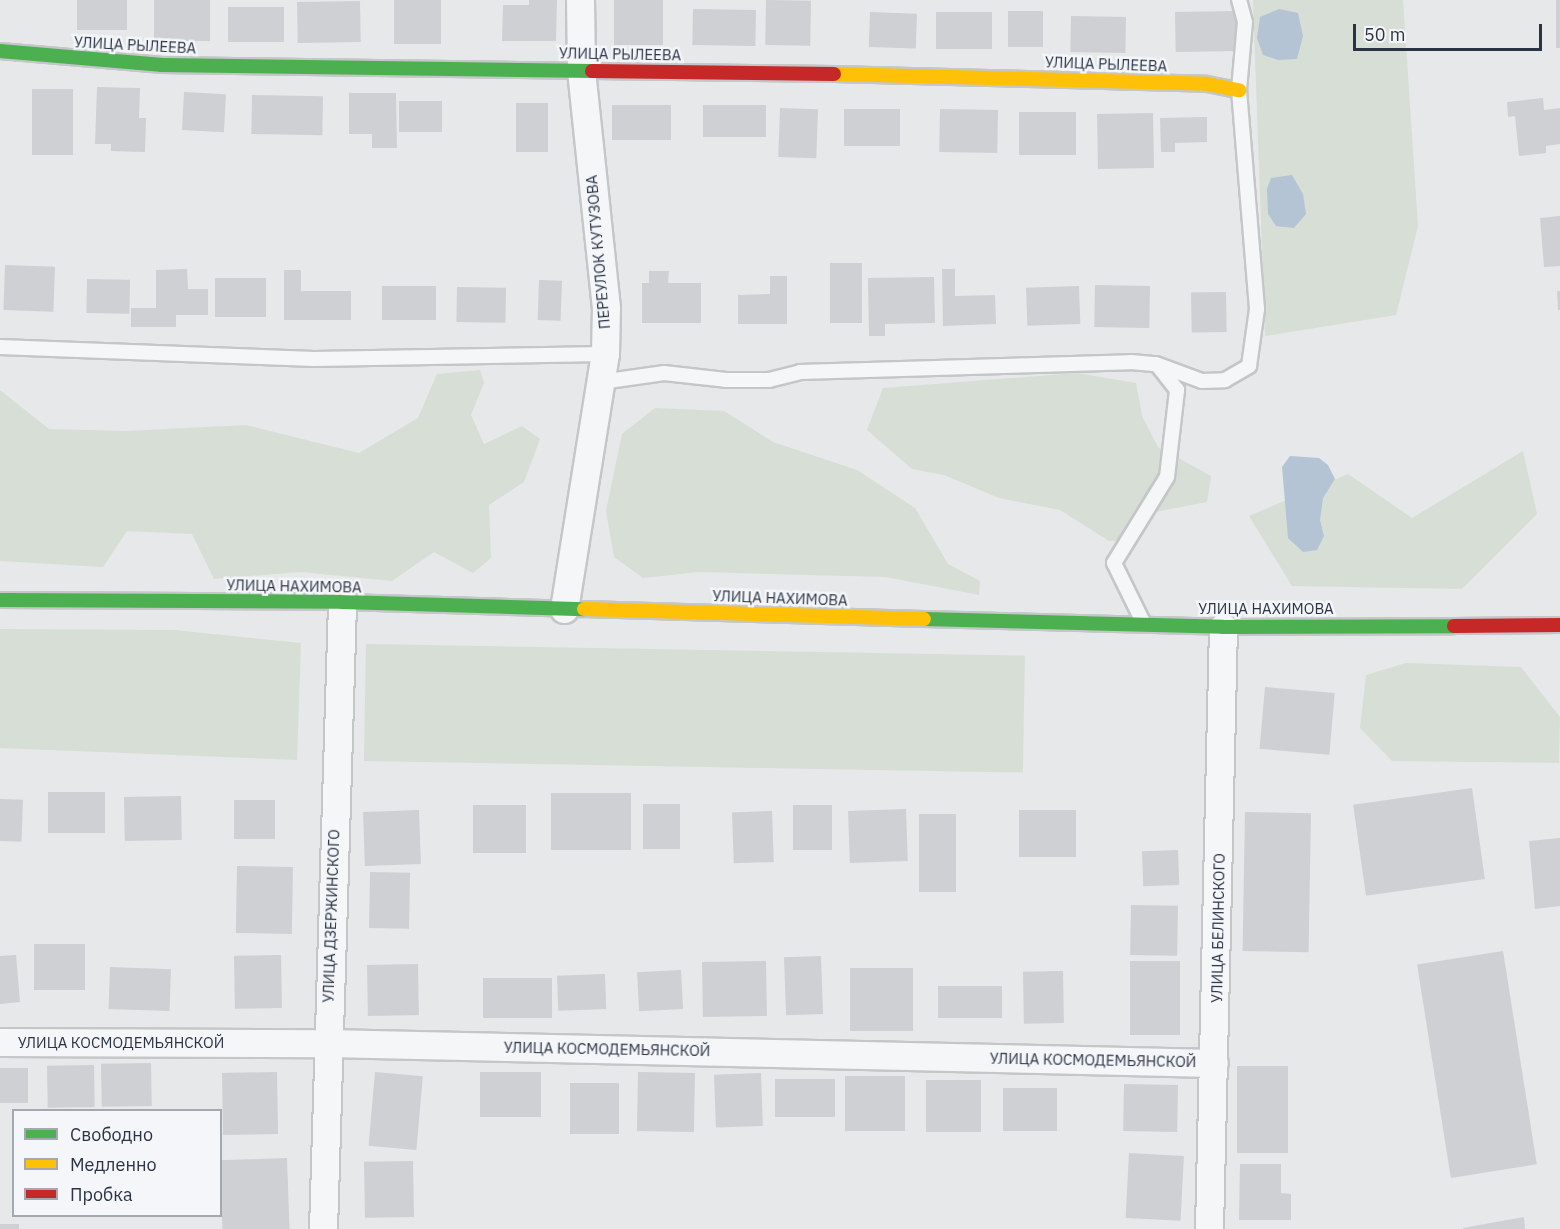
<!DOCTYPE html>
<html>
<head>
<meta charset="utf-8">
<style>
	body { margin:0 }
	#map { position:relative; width:1560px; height:1229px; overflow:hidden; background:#e6e8ea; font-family:"IBM Plex Sans",sans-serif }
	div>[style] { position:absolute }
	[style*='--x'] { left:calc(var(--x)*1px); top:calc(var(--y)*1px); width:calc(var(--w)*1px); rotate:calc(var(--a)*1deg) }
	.green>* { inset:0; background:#d6ded6; transform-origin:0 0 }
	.water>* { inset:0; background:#b4c4d5 }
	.building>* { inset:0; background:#ced0d3; transform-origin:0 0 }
	.roads { filter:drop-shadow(2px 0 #c4c6c8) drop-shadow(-2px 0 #c4c6c8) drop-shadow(0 2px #c4c6c8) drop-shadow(0 -2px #c4c6c8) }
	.lane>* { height:14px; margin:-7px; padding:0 7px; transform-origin:7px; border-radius:7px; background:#f5f6f7 }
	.street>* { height:27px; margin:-13.5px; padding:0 13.5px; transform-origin:13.5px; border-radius:13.5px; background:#f5f6f7 }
	.fast>* { height:14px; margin:-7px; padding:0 7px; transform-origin:7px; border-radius:7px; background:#4caf50 }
	.slow>* { height:14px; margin:-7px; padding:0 7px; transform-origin:7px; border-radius:7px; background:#ffc107 }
	.jam>* { height:14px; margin:-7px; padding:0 7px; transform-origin:7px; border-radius:7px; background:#c62828 }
	span { translate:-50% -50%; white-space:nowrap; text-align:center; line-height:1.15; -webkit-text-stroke:5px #f4f6f9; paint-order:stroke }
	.street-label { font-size:15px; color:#2b3445 }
	.legend { position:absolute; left:12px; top:1109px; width:210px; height:108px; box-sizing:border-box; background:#f4f6f9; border:2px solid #a4a8b1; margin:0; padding:8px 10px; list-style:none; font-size:18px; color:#2b3445 }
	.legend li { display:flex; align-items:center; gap:12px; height:30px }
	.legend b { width:30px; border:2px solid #a4a8b1 }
	.scale { position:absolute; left:1353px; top:24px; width:189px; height:27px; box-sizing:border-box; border:3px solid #2b3445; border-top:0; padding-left:8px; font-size:18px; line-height:21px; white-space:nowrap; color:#2b3445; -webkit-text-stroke:4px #f4f6f9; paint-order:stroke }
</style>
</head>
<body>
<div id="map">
	<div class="green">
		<div style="clip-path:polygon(1253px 0,1403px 0,1418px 226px,1396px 315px,1265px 336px)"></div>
		<div style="clip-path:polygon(480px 370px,484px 383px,471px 415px,484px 444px,522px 426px,540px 439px,524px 482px,489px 505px,491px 558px,473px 573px,434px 552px,392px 581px,301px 572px,214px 579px,192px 534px,127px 531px,103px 567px,0 561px,0 390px,49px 429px,126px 431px,246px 425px,359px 453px,418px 418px,437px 374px)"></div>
		<div style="clip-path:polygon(1077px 373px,1136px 383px,1142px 416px,1158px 447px,1211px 476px,1207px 502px,1155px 512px,1134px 540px,1109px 541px,1060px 510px,999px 498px,944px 475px,912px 469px,867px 430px,883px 388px)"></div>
		<div style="clip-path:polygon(655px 408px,724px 411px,773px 442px,857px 470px,915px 508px,948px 564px,980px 581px,979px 595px,886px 577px,699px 572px,643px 578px,614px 557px,606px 511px,622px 434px)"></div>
		<div style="clip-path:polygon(1523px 451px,1537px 514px,1462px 589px,1292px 586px,1249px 516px,1348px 474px,1412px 518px)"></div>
		<div style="clip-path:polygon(0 629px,174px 630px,301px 643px,297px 760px,0 748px)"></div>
		<div style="left:366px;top:644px;width:659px;height:117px;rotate:1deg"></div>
		<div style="clip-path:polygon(1406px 663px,1521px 667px,1560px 717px,1559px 763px,1392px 761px,1360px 728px,1366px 675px)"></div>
	</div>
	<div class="water">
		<div style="clip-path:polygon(1279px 9px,1298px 13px,1303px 36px,1297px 59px,1278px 60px,1263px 55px,1257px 38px,1260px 17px)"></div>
		<div style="clip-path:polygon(1292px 175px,1303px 194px,1306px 214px,1294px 228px,1276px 226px,1268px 214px,1267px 189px,1271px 178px)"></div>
		<div style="clip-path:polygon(1290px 456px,1319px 458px,1328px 465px,1335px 479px,1323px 498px,1320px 520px,1324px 536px,1317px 550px,1303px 552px,1288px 538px,1282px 467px)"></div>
	</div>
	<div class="building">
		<div style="left:77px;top:0;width:50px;height:30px"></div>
		<div style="left:154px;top:0;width:56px;height:41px"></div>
		<div style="left:394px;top:0;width:47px;height:44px"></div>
		<div style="clip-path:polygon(529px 0,557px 0,556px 41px,502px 41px,503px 5px,529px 5px)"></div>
		<div style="left:614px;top:0;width:49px;height:45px"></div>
		<div style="left:766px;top:0;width:45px;height:45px;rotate:1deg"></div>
		<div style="left:1556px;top:0;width:4px;height:48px"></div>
		<div style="left:360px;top:1px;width:41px;height:63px;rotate:89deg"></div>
		<div style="left:284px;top:7px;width:35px;height:56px;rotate:90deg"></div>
		<div style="left:693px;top:9px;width:63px;height:36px;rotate:1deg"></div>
		<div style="left:1043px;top:11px;width:36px;height:35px;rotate:90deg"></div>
		<div style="left:1238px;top:11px;width:40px;height:63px;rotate:89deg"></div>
		<div style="left:870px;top:12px;width:47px;height:35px;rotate:2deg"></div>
		<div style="left:936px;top:12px;width:56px;height:37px"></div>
		<div style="left:1071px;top:16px;width:55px;height:36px;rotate:1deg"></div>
		<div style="clip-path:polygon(97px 87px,140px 88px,139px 118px,146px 118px,145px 152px,111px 151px,111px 144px,95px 144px)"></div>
		<div style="left:32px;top:89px;width:41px;height:66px"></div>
		<div style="left:184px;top:92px;width:42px;height:38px;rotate:3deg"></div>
		<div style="clip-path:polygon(349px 93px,396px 93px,397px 148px,372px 148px,372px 134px,349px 134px)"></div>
		<div style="left:252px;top:95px;width:71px;height:39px;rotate:1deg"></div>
		<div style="clip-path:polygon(1543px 98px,1544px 110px,1560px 108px,1560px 144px,1546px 146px,1546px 153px,1519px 156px,1515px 116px,1508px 117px,1507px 102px)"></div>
		<div style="left:399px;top:101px;width:43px;height:31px"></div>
		<div style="left:516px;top:103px;width:32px;height:49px"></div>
		<div style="left:671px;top:105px;width:35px;height:59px;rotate:90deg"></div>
		<div style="left:703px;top:105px;width:63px;height:32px"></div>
		<div style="left:780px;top:108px;width:38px;height:49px;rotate:2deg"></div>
		<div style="left:844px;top:109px;width:56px;height:37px"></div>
		<div style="left:940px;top:109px;width:58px;height:43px;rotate:1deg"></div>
		<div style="left:1019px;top:112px;width:57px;height:43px"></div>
		<div style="left:1153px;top:113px;width:55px;height:56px;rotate:89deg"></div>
		<div style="clip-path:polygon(1207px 117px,1207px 142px,1175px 143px,1175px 152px,1161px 152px,1160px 118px)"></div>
		<div style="clip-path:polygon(1560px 216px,1560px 266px,1544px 267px,1540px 218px)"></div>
		<div style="left:830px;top:263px;width:32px;height:60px"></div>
		<div style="left:5px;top:265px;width:50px;height:45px;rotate:2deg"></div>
		<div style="clip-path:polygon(187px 269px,188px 289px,208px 289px,208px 315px,176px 315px,176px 327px,131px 327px,131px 308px,156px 308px,156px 270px)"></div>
		<div style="clip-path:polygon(942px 269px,955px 269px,955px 296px,995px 295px,996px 324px,943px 326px)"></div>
		<div style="clip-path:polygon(284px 270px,301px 270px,301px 291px,351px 291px,351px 320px,284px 320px)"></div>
		<div style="clip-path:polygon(649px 271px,669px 271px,668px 283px,701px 283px,701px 323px,642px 323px,642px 283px,649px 283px)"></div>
		<div style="clip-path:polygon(770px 276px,787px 276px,787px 324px,738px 324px,738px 295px,770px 294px)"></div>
		<div style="clip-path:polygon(934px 277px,935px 323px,885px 324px,885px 336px,869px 336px,868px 278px)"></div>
		<div style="left:266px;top:278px;width:39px;height:51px;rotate:90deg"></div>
		<div style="left:87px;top:279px;width:43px;height:34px;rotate:1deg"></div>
		<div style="left:539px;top:280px;width:23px;height:40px;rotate:2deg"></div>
		<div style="left:1095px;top:285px;width:55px;height:42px;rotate:1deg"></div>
		<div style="left:382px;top:286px;width:54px;height:34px"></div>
		<div style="left:1079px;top:286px;width:38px;height:53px;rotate:88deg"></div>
		<div style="left:457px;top:287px;width:49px;height:35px;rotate:1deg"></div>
		<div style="clip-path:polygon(1557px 291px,1560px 291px,1560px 310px,1558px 310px)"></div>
		<div style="left:1226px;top:292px;width:40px;height:35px;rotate:89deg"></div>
		<div style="left:1265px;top:687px;width:70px;height:62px;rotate:5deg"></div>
		<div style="left:1472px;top:788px;width:92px;height:120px;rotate:82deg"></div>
		<div style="left:105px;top:792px;width:41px;height:57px;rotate:90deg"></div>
		<div style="left:631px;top:793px;width:57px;height:80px;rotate:90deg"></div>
		<div style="left:181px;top:796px;width:44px;height:57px;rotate:89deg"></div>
		<div style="left:0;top:799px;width:23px;height:42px;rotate:2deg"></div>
		<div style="left:234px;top:800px;width:41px;height:39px"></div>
		<div style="left:643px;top:804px;width:37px;height:45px"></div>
		<div style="left:473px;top:805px;width:53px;height:48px"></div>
		<div style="left:793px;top:805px;width:39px;height:45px"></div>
		<div style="left:906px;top:809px;width:52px;height:58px;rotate:88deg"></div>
		<div style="left:419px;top:810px;width:54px;height:56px;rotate:88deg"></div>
		<div style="left:1019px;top:810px;width:57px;height:47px"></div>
		<div style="left:772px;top:811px;width:51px;height:40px;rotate:88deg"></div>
		<div style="left:1245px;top:812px;width:66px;height:139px;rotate:1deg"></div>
		<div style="left:919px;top:814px;width:37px;height:78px"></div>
		<div style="clip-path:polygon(1560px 838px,1560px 906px,1535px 909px,1529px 841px)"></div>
		<div style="left:1178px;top:850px;width:35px;height:36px;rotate:88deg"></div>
		<div style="left:237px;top:866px;width:56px;height:67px;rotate:1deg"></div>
		<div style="left:370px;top:872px;width:40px;height:56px;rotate:1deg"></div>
		<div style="left:1131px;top:905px;width:47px;height:50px;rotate:1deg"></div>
		<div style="left:34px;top:944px;width:51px;height:46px"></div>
		<div style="left:1503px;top:951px;width:216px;height:87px;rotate:81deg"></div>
		<div style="clip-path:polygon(16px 955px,20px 1002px,0 1004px,0 956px)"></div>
		<div style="left:281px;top:955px;width:53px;height:47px;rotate:89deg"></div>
		<div style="left:821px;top:956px;width:58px;height:37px;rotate:88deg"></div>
		<div style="left:766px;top:961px;width:55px;height:64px;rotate:89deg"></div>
		<div style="left:1130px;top:961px;width:50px;height:74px"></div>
		<div style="left:418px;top:964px;width:51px;height:51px;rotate:89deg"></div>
		<div style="left:110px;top:967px;width:61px;height:42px;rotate:2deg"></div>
		<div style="left:913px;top:968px;width:63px;height:63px;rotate:90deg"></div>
		<div style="left:681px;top:970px;width:39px;height:44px;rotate:87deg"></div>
		<div style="left:1063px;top:971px;width:52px;height:40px;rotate:89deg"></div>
		<div style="left:605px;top:974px;width:35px;height:48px;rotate:88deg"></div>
		<div style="left:552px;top:978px;width:40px;height:69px;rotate:90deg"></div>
		<div style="left:938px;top:986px;width:64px;height:32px"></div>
		<div style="left:151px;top:1063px;width:43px;height:50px;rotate:89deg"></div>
		<div style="left:94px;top:1065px;width:42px;height:47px;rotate:89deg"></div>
		<div style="left:1237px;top:1066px;width:51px;height:87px"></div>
		<div style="left:0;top:1068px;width:28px;height:35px"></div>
		<div style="left:277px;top:1072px;width:62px;height:55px;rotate:89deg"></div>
		<div style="left:375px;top:1072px;width:48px;height:74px;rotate:5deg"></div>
		<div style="left:480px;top:1072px;width:61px;height:45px"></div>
		<div style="left:638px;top:1072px;width:57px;height:59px;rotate:1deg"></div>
		<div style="left:761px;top:1073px;width:53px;height:47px;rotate:88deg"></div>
		<div style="left:905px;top:1076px;width:55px;height:60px;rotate:90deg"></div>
		<div style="left:775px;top:1079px;width:60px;height:38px"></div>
		<div style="left:926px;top:1080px;width:55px;height:52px"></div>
		<div style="left:570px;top:1083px;width:49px;height:51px"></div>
		<div style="left:1124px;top:1084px;width:54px;height:47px;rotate:1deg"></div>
		<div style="left:1003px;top:1088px;width:54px;height:43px"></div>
		<div style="left:1129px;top:1153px;width:55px;height:65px;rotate:3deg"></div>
		<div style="left:287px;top:1158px;width:71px;height:67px;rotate:88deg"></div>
		<div style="left:413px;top:1161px;width:56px;height:49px;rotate:89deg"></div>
		<div style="clip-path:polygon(1240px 1164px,1281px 1164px,1281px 1193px,1291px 1194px,1291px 1220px,1239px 1220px)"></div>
		<div style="clip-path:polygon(1524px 1217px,1525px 1229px,1463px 1229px,1463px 1228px)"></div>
		<div style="left:0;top:1224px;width:19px;height:5px"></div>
	</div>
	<div class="roads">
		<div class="lane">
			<div style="--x:0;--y:347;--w:314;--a:2.2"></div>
			<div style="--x:314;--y:359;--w:291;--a:-1"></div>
			<div style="--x:601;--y:382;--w:64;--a:-8.1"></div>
			<div style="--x:664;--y:373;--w:62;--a:6.4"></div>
			<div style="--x:726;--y:380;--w:43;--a:0"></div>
			<div style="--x:769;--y:380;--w:32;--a:-14"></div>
			<div style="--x:800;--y:372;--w:331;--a:-1.7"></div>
			<div style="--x:1131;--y:362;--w:25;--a:5"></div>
			<div style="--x:1156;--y:364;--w:49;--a:20.3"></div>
			<div style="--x:1202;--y:381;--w:23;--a:-2"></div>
			<div style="--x:1225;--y:380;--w:28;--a:-30"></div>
			<div style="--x:1249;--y:366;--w:58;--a:-82"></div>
			<div style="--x:1257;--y:309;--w:220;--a:-94.7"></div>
			<div style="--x:1239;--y:90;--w:68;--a:-85"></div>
			<div style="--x:1245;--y:22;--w:23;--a:-105"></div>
			<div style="--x:1144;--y:624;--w:68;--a:-116.2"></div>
			<div style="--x:1114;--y:563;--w:101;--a:-58.4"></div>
			<div style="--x:1167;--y:477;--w:88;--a:-83.4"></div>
			<div style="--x:1177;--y:390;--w:31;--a:-128"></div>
		</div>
		<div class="street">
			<div style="--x:564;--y:609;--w:258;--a:-80.9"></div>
			<div style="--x:605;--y:354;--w:46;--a:-88.8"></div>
			<div style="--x:606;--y:308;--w:239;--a:-96"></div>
			<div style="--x:581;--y:70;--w:70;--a:-90.8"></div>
			<div style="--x:0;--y:1042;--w:326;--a:0.2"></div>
			<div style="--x:326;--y:1043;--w:888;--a:1.29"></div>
			<div style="--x:323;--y:1229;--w:627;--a:-88.26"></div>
			<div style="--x:1209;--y:1229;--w:602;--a:-88.67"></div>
		</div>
		<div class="fast">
			<div style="--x:0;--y:51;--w:163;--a:4.9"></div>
			<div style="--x:162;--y:65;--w:430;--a:0.8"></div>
			<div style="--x:0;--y:600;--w:342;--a:0.3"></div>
			<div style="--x:342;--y:602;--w:242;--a:1.7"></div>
			<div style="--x:924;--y:619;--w:299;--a:1.5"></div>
			<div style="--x:1223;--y:627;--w:231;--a:-0.2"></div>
		</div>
		<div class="slow">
			<div style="--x:834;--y:74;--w:373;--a:1.5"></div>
			<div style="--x:1207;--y:84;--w:33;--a:11"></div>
			<div style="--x:584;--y:609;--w:340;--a:1.7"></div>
		</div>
		<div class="jam">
			<div style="--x:592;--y:71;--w:242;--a:0.7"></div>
			<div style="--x:1454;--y:626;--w:106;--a:-0.5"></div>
		</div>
	</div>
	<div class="street-label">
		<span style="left:135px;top:45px;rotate:3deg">УЛИЦА РЫЛЕЕВА</span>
		<span style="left:620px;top:54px;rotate:1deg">УЛИЦА РЫЛЕЕВА</span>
		<span style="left:1106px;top:64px;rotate:2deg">УЛИЦА РЫЛЕЕВА</span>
		<span style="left:598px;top:252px;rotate:-95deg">ПЕРЕУЛОК КУТУЗОВА</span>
		<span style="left:294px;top:586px;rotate:1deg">УЛИЦА НАХИМОВА</span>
		<span style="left:780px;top:598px;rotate:2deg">УЛИЦА НАХИМОВА</span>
		<span style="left:1266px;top:609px">УЛИЦА НАХИМОВА</span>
		<span style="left:331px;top:916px;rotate:-88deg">УЛИЦА ДЗЕРЖИНСКОГО</span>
		<span style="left:1218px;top:928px;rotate:-89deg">УЛИЦА БЕЛИНСКОГО</span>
		<span style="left:121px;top:1043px">УЛИЦА КОСМОДЕМЬЯНСКОЙ</span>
		<span style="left:607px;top:1049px;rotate:1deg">УЛИЦА КОСМОДЕМЬЯНСКОЙ</span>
		<span style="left:1093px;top:1060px;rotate:1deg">УЛИЦА КОСМОДЕМЬЯНСКОЙ</span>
	</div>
	<ul class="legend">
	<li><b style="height:8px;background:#4caf50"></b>Свободно</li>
	<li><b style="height:8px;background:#ffc107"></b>Медленно</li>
	<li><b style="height:8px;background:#c62828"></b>Пробка</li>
	</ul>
	<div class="scale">50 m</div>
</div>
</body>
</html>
